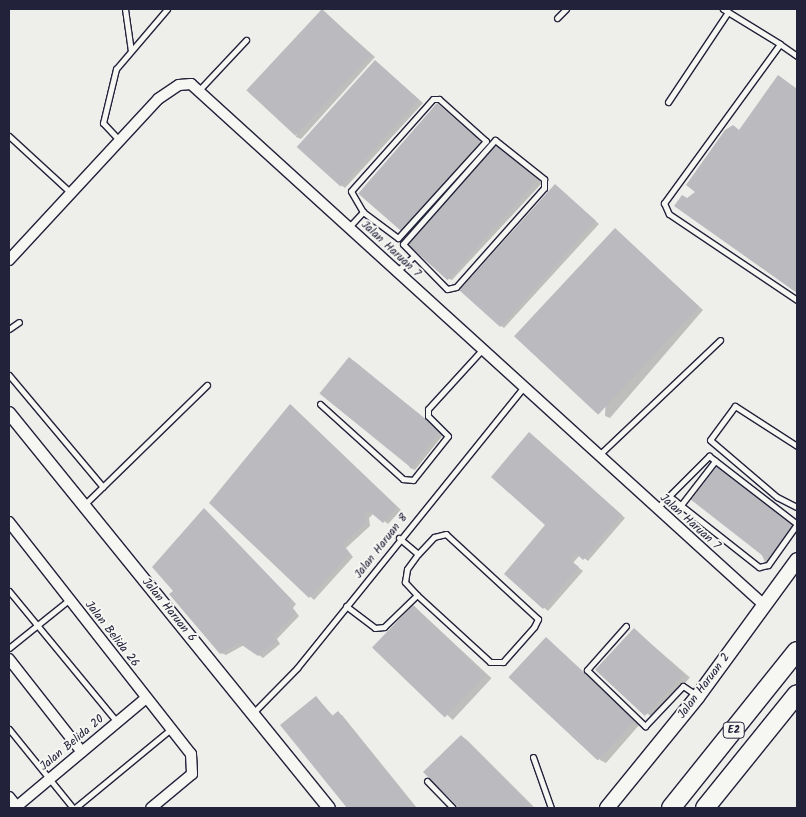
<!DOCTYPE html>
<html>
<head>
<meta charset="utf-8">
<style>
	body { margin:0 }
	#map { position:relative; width:806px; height:817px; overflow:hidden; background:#eeeeeb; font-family:Kalam,sans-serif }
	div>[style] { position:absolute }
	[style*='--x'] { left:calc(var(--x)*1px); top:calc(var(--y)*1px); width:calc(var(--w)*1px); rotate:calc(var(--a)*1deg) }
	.shadow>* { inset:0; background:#0003; transform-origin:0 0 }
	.building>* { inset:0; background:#bbbbbf; transform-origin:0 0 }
	.roads { filter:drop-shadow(1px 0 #22223b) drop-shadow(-1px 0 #22223b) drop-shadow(0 1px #22223b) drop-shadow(0 -1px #22223b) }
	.service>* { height:5px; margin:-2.5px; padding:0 2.5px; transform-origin:2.5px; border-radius:2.5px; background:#f6f6f2 }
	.minor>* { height:10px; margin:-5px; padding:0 5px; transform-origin:5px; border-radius:5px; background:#f6f6f2 }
	.tertiary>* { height:12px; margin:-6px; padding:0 6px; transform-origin:6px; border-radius:6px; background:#f6f6f2 }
	.secondary>* { height:14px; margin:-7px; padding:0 7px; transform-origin:7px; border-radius:7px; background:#f6f6f2 }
	.motorway>* { height:18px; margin:-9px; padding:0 9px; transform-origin:9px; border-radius:9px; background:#f6f6f2 }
	span { translate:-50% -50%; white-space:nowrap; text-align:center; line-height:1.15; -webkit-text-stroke:4px #f6f6f2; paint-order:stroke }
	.shield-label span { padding:1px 4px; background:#f6f6f2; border:1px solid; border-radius:4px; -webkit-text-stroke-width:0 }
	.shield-label { font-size:11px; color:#22223b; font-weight:700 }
	.street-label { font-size:12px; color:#22223b }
	.frame { position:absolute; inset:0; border:10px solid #22223b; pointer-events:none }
</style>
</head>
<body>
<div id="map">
	<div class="shadow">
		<div style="clip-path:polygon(323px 11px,375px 57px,301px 139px,296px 137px)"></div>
		<div style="clip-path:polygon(380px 65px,423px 103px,345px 188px,341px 185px)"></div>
		<div style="clip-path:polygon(784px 80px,797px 89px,797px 292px,676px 206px,698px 192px,740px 131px)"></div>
		<div style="left:438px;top:105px;width:60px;height:119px;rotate:41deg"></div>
		<div style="clip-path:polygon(501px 147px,542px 183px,452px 280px,447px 278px)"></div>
		<div style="clip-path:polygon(555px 185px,599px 224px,504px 328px,500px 325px)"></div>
		<div style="clip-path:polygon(615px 230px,703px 310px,610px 418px,605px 416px)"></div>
		<div style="clip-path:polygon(354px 361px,443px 435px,415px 470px,410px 468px)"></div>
		<div style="clip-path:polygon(291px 405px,401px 510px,388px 524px,374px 513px,369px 518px,370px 526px,346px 548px,353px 557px,314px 600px,211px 502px)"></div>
		<div style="clip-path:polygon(530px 433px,625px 518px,588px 561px,580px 555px,573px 563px,583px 571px,548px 611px,505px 574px,546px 525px)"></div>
		<div style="clip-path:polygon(724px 470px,797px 528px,771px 565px,765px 562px)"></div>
		<div style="clip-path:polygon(204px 509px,296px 604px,293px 608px,299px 616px,277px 639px,280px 644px,263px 658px,244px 645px,226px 655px,221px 653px,175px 591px)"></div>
		<div style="left:414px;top:606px;width:106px;height:57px;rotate:43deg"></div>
		<div style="left:634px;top:629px;width:74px;height:55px;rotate:41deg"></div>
		<div style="clip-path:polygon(546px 638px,640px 724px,606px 763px,600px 760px)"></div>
		<div style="clip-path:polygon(316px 697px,333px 716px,342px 715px,417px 808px,348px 808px,282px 725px)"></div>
		<div style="clip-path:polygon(461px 736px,467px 740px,535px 808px,460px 808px,425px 772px)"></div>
	</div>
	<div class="building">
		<div style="left:322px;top:9px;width:67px;height:111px;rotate:43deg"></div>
		<div style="left:375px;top:60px;width:59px;height:117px;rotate:42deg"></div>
		<div style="clip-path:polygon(778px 75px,797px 89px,797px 293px,674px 206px,682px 195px,687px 198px,695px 192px,686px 185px,725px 130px,733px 125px,739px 130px)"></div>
		<div style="left:437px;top:103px;width:57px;height:120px;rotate:41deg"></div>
		<div style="left:497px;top:143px;width:55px;height:135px;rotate:42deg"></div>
		<div style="left:555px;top:184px;width:55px;height:143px;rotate:42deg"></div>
		<div style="left:615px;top:228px;width:115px;height:148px;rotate:43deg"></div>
		<div style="left:349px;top:357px;width:118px;height:47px;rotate:39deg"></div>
		<div style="clip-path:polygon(290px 404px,397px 507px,383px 523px,369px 511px,365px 515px,366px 523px,342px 545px,350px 554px,309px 598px,209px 503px)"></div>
		<div style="clip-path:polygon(529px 432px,622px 515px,583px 560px,576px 553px,570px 560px,579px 567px,543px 609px,504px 574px,545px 525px,491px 477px)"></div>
		<div style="left:718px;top:465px;width:97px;height:44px;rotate:38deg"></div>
		<div style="clip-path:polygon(204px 508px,292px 600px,289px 605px,296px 613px,273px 636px,277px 641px,258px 656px,239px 643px,220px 654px,169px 594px,173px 591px,152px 567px)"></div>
		<div style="left:413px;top:605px;width:101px;height:59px;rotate:44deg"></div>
		<div style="left:634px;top:628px;width:68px;height:57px;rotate:43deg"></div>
		<div style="left:546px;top:637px;width:122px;height:55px;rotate:43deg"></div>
		<div style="clip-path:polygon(316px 696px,332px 716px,338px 711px,416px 808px,347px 808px,280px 725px)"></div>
		<div style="clip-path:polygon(461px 735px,533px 808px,459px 808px,423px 772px)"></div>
	</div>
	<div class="roads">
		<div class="service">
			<div style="--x:125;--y:9;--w:42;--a:81.9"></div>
			<div style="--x:728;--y:12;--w:61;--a:31.6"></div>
			<div style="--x:557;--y:18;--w:13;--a:-45"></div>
			<div style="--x:797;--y:56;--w:21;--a:-145"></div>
			<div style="--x:780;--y:44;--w:197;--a:126.1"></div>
			<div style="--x:664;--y:203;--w:12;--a:66"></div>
			<div style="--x:669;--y:214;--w:154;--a:33.9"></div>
			<div style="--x:201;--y:88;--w:66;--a:-46.8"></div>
			<div style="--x:433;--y:99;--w:6;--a:0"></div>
			<div style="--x:439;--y:99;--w:63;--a:41.8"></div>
			<div style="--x:486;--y:141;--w:131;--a:132.2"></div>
			<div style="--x:398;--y:238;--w:44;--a:-143.4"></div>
			<div style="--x:363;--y:212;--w:24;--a:-120"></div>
			<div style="--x:351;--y:191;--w:123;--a:-48.3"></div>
			<div style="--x:668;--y:102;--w:108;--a:-56.3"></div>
			<div style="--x:728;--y:12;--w:6;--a:-149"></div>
			<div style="--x:9;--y:136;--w:84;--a:42.6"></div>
			<div style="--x:495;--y:140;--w:63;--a:38.5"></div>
			<div style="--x:544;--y:179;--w:9;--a:90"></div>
			<div style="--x:544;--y:188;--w:132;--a:131.6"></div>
			<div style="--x:456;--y:287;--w:9;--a:167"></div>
			<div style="--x:447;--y:289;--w:63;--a:-134.4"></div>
			<div style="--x:403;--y:244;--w:139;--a:-48.5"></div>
			<div style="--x:120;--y:141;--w:25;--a:-133"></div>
			<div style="--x:103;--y:123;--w:56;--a:-76.5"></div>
			<div style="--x:116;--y:69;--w:79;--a:-49.6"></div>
			<div style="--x:349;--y:227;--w:21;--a:-47"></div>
			<div style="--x:397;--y:271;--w:21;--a:-41"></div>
			<div style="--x:9;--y:329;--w:12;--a:-35"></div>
			<div style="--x:9;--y:375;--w:146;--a:50"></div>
			<div style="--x:320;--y:404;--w:112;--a:42.1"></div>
			<div style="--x:403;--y:479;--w:10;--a:6"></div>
			<div style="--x:413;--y:480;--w:56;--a:-51.5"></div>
			<div style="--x:448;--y:436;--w:28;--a:-135"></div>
			<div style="--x:428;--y:416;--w:7;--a:-90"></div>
			<div style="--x:428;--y:409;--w:79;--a:-47.6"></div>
			<div style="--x:797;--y:446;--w:74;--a:-147.2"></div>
			<div style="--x:735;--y:406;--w:42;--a:126.3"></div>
			<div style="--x:710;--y:440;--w:88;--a:40.4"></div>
			<div style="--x:777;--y:497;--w:22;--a:27"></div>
			<div style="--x:599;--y:455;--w:167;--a:-43.5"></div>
			<div style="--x:669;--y:496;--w:115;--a:38.3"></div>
			<div style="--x:759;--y:567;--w:9;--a:-13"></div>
			<div style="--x:768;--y:565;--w:50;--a:-54.7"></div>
			<div style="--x:84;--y:505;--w:172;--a:-44.3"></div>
			<div style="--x:681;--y:505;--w:56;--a:-52.3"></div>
			<div style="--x:657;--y:508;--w:74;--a:-45"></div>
			<div style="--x:709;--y:456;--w:111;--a:37.7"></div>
			<div style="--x:9;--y:591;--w:170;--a:50.5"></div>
			<div style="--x:417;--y:595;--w:18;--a:-133"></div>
			<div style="--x:405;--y:582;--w:13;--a:-81"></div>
			<div style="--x:407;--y:569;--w:19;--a:-54"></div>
			<div style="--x:346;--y:606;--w:36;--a:37"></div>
			<div style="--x:375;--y:628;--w:9;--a:-6"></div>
			<div style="--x:384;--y:627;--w:46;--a:-44.1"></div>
			<div style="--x:417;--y:595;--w:99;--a:42.5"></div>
			<div style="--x:490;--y:662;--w:13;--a:0"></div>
			<div style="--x:503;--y:662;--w:47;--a:-48.5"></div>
			<div style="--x:534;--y:627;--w:9;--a:-63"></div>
			<div style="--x:538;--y:619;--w:125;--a:-137.3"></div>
			<div style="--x:446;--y:534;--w:12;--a:166"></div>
			<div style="--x:434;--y:537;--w:23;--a:133"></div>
			<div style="--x:418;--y:554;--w:25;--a:-140"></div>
			<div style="--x:626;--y:626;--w:59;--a:131.6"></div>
			<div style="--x:587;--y:670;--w:81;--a:44"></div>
			<div style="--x:645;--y:726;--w:55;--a:-46.5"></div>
			<div style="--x:683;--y:686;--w:18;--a:34"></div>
			<div style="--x:9;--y:648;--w:78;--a:-38.8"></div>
			<div style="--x:253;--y:713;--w:63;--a:-45.6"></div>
			<div style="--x:297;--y:668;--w:358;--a:-51.1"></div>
			<div style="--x:9;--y:729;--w:102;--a:51"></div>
			<div style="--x:533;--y:757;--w:54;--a:70.6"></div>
			<div style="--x:427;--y:781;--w:37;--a:46"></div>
			<div style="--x:75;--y:808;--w:124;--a:-39.5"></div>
		</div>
		<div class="minor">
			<div style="--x:9;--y:260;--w:219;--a:-47.2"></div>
			<div style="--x:158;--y:99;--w:25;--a:-34"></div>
			<div style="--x:179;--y:85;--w:12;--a:-5"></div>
			<div style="--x:191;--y:84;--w:776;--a:42.28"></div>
			<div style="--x:9;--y:522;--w:295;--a:51.9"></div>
			<div style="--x:191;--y:754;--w:20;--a:87"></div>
			<div style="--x:192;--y:774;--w:53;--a:140.3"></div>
			<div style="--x:9;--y:659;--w:118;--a:51.9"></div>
			<div style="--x:9;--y:797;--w:13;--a:51"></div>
			<div style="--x:15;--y:808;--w:171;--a:-40"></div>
		</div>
		<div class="tertiary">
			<div style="--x:9;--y:413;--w:508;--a:50.99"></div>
		</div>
		<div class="secondary">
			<div style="--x:607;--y:808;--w:144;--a:-50.9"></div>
			<div style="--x:698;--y:696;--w:168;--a:-53.9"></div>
		</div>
		<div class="motorway">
			<div style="--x:671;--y:808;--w:201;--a:-51.3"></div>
			<div style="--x:705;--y:808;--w:146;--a:-51.1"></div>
		</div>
	</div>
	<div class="shield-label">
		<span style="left:734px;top:730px">E2</span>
	</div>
	<div class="street-label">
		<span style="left:391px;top:249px;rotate:43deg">Jalan Haruan 7</span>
		<span style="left:690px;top:522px;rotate:42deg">Jalan Haruan 7</span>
		<span style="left:381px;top:546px;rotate:-52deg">Jalan Haruan 8</span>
		<span style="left:169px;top:610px;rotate:51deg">Jalan Haruan 6</span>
		<span style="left:112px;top:634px;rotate:52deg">Jalan Belida 26</span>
		<span style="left:704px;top:686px;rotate:-53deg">Jalan Haruan 2</span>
		<span style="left:72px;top:743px;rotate:-40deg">Jalan Belida 20</span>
	</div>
	<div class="frame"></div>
</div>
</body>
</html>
